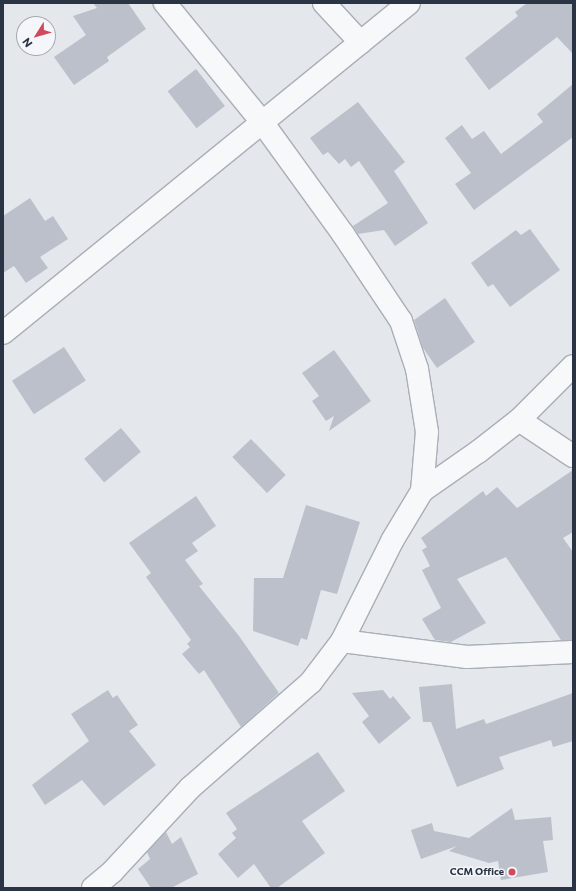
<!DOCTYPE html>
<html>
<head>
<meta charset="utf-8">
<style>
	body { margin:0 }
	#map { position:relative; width:576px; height:891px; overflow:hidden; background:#e4e7ec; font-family:Commissioner,sans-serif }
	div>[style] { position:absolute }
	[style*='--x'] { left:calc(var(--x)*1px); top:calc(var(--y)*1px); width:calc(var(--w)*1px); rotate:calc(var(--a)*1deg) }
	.building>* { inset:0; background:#bbc0ca; transform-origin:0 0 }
	.roads { filter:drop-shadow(1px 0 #a9aeb7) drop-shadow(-1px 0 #a9aeb7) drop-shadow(0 1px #a9aeb7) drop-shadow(0 -1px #a9aeb7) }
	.minor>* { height:22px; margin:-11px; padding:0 11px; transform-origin:11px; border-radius:11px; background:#f7f8fa }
	.dots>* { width:11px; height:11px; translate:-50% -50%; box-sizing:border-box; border:2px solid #f4f6f9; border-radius:50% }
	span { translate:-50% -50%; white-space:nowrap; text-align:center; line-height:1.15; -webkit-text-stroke:3px #f4f6f9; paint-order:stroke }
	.poi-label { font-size:10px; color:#2b3445; font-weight:700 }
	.right { translate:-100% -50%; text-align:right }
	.frame { position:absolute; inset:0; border:4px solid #2b3445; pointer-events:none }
	.north { position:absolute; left:16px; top:16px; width:40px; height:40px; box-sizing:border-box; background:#f4f6f9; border:1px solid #a4a8b1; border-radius:50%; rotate:233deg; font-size:11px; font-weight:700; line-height:16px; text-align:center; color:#2b3445 }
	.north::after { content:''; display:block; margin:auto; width:14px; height:18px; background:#d1495b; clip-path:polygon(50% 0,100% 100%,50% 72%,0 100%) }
</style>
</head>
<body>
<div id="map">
	<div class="building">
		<div style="clip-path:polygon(93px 3px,128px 3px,146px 29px,107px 57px,109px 61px,74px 85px,54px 57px,86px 35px,73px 16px,97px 8px)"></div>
		<div style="clip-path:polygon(527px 3px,573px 3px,573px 54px,557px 37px,489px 90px,465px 58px,518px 16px,515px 12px)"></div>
		<div style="left:196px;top:69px;width:47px;height:36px;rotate:52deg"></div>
		<div style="clip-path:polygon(573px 84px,573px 137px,474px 210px,455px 184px,471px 173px,445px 138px,462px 125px,472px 139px,484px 131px,501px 154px,543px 122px,537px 114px)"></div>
		<div style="clip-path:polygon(358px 102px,405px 162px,394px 171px,428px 223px,395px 246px,384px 230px,358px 234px,353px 226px,388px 203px,359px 161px,351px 167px,345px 159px,339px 164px,328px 152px,323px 155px,310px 138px)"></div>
		<div style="clip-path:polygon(30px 198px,45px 221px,53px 216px,68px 239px,40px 257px,48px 268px,26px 283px,14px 266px,3px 273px,3px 216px)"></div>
		<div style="clip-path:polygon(530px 229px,560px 270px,510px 307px,493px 284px,488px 287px,471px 263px,516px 230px,521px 235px)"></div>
		<div style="clip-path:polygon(445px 298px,475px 342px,437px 368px,423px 348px,414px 320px)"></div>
		<div style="left:64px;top:347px;width:40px;height:62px;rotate:57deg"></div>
		<div style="clip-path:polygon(334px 350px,371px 401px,329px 431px,334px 416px,326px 421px,312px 401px,319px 396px,302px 373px)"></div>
		<div style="left:121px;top:428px;width:31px;height:48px;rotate:50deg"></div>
		<div style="left:251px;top:439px;width:50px;height:26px;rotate:46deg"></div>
		<div style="clip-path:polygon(573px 470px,573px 532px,563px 538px,573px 552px,573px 640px,561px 640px,506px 557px,457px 579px,486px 623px,451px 642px,435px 640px,422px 619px,441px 608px,422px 570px,430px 566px,422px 550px,427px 547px,421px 538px,483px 491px,486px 496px,497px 487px,517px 508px)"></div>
		<div style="clip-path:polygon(196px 496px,216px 526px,192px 543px,198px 551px,185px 560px,203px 584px,199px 586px,239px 636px,279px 693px,241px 727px,204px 670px,199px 674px,182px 654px,190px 647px,187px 644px,191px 640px,146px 577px,151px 573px,129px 543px)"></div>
		<div style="clip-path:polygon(306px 505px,360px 522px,337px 594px,321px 590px,307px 640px,301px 638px,298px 646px,253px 631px,254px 578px,283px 578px)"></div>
		<div style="clip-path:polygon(452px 684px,456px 729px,484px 719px,486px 724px,573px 693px,573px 741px,553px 747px,551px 740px,499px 757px,504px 769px,457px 787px,431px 722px,423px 722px,419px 687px)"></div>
		<div style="clip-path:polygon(108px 690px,113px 698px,117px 695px,138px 725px,129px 731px,156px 765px,104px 806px,82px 780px,45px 805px,32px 785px,89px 741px,71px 714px)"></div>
		<div style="clip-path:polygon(383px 690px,390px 699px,393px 696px,411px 718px,379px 744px,362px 722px,369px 716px,352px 693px)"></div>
		<div style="clip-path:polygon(318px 752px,345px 791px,302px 821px,325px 853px,277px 888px,271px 888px,254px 864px,238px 878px,218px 854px,236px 838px,232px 833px,237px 829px,226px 813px)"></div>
		<div style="clip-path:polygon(512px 808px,515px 820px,551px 817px,553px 840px,543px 841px,548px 872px,501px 880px,498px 861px,489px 863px,449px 851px,457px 846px,421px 859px,411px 830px,432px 823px,434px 831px,469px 838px)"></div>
		<div style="clip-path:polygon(166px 832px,172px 844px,181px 837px,198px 874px,171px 888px,151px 888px,138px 869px,150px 859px,147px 852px)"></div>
	</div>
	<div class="roads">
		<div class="minor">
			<div style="--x:324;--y:3;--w:54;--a:47.2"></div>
			<div style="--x:3;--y:333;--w:523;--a:-39.1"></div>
			<div style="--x:519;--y:420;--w:65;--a:33.7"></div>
			<div style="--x:422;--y:491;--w:68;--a:-34.9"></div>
			<div style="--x:478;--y:452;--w:52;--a:-38"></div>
			<div style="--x:519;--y:420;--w:76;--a:-45"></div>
			<div style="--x:342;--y:641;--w:126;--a:7.3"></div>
			<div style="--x:467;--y:657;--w:106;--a:-2.7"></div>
			<div style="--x:93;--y:888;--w:25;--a:-40"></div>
			<div style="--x:112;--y:872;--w:115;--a:-47.1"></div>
			<div style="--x:190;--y:788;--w:161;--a:-41.2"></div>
			<div style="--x:311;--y:682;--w:51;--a:-52.9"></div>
			<div style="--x:342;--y:641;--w:112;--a:-63.4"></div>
			<div style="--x:392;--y:541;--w:58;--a:-59"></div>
			<div style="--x:422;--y:491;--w:59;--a:-85.2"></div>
			<div style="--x:427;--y:432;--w:64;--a:-99"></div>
			<div style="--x:417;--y:369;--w:51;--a:-108.4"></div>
			<div style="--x:401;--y:321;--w:105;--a:-123.7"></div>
			<div style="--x:343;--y:234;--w:138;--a:-125.9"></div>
			<div style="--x:262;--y:122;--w:154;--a:-129.2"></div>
		</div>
	</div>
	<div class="dots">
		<div style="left:512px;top:872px;background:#d1495b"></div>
	</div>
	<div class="poi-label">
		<span class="right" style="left:504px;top:872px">CCM Office</span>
	</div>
	<div class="frame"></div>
	<div class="north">N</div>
</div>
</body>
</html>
